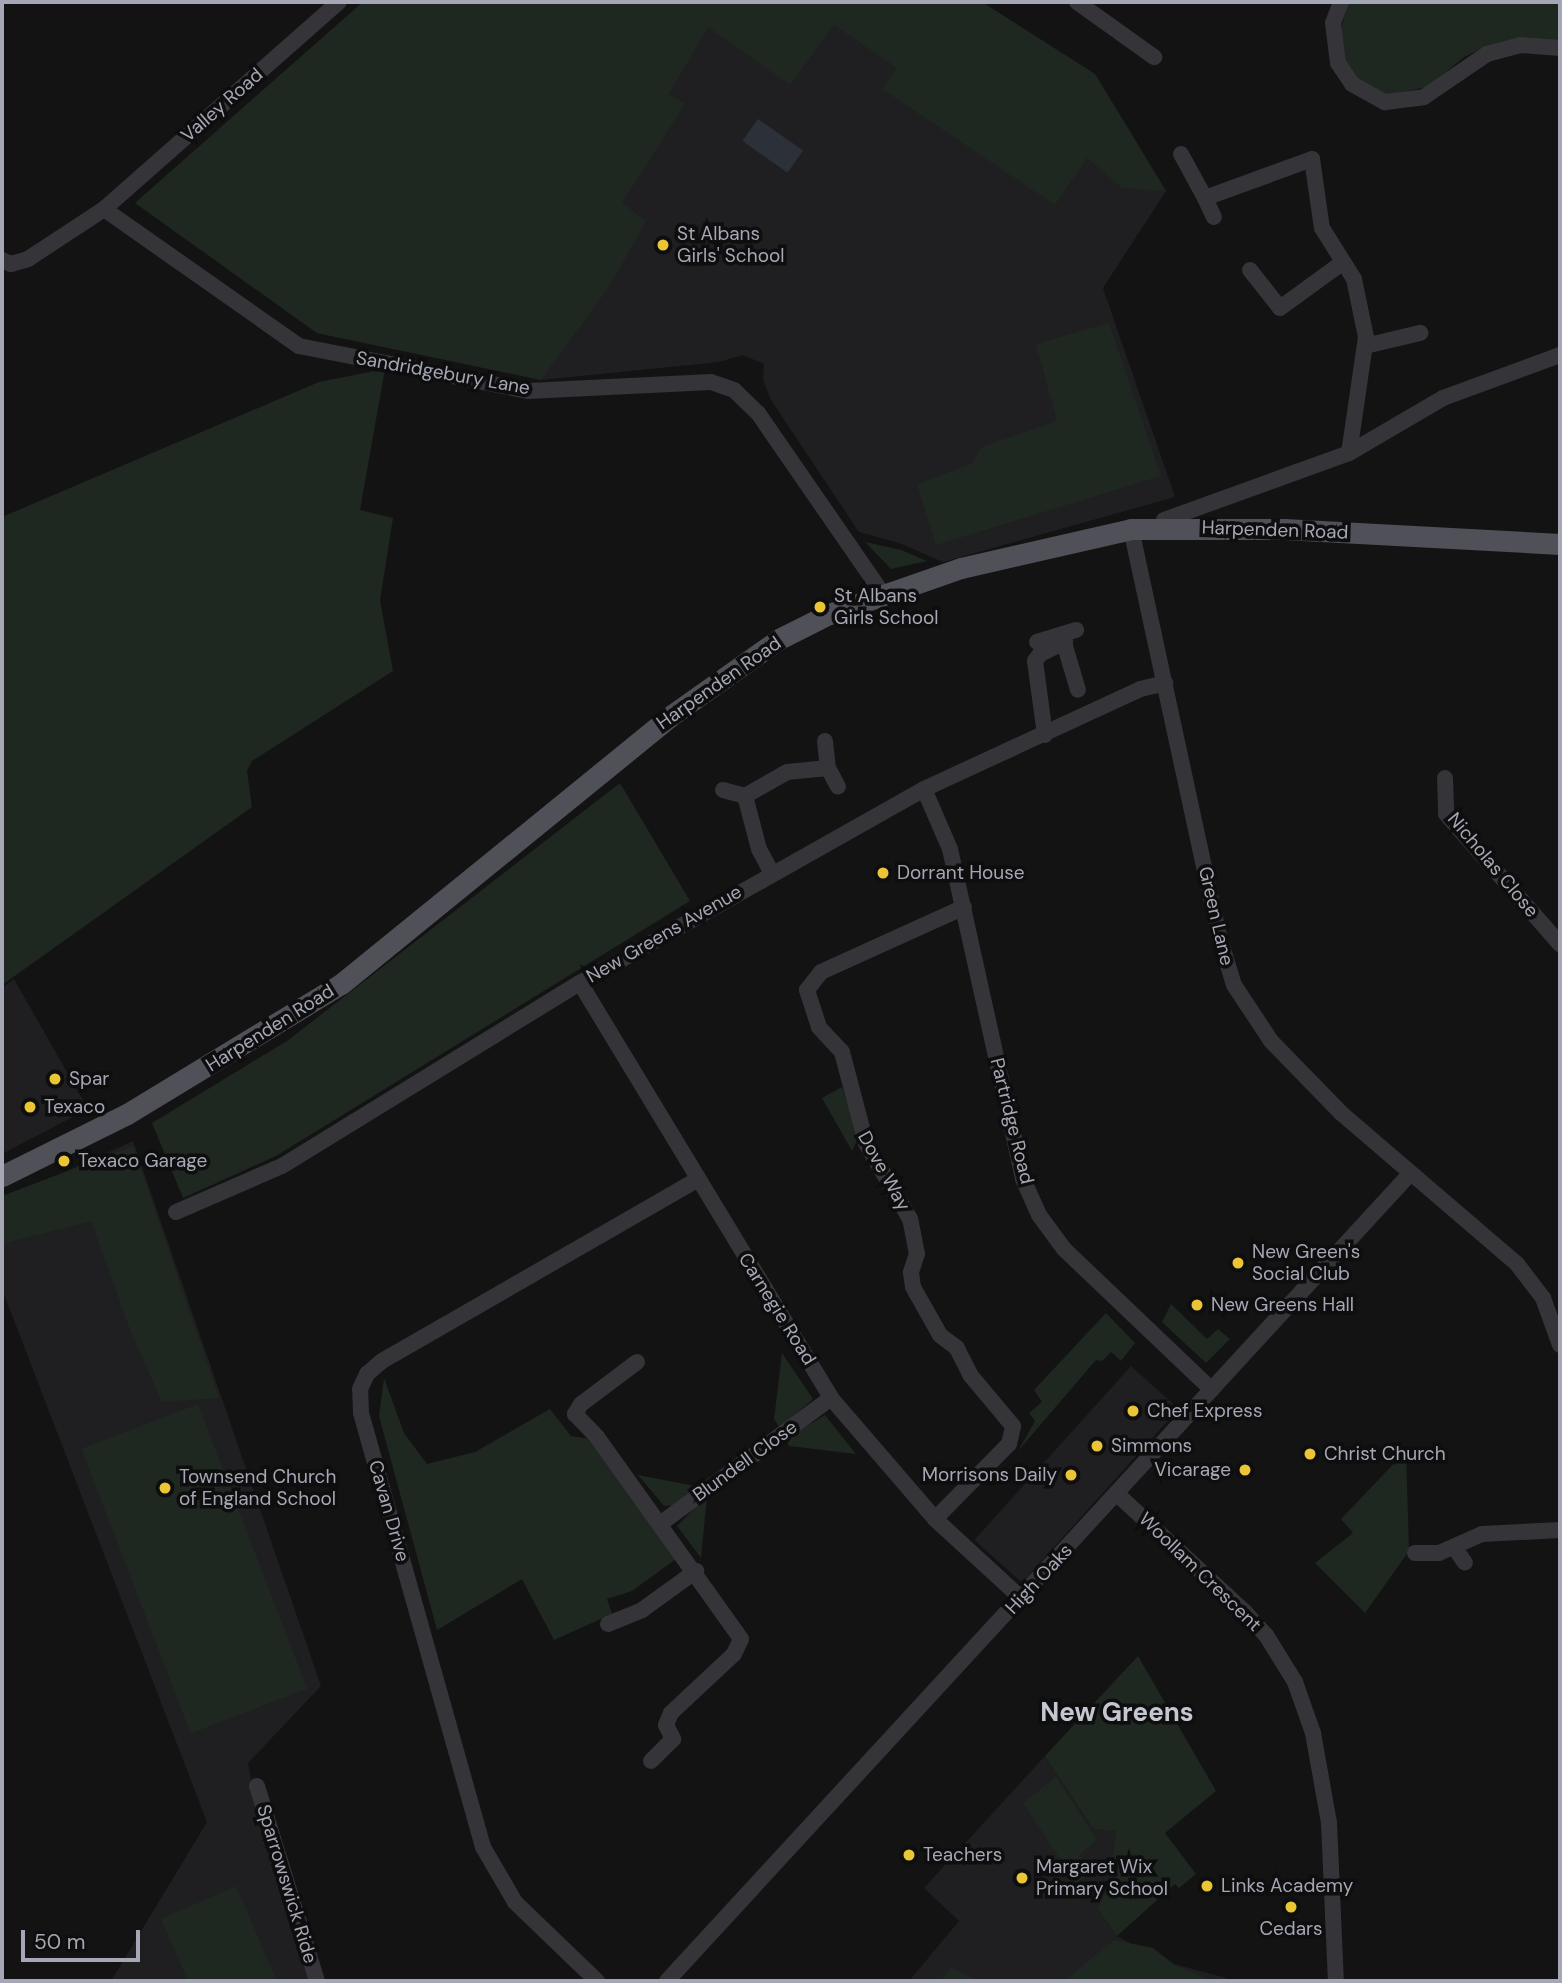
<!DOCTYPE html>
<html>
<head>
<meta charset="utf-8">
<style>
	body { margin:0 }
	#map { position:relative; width:1562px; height:1983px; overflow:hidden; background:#131314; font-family:"DM Sans",sans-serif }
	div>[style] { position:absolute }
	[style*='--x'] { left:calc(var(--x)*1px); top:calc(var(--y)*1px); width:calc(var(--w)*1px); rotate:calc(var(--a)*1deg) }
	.built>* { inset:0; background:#1f1f21; transform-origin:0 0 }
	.green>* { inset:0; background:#1f2721; transform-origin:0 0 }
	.water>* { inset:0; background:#2c3139; transform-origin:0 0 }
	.minor>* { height:16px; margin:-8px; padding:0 8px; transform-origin:8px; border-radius:8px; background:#343439 }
	.major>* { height:21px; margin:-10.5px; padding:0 10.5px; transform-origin:10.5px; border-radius:10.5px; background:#505158 }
	.dots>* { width:19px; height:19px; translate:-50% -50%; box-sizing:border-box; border:4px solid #0e0e0f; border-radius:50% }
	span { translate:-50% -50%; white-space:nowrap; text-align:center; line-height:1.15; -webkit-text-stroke:7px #0e0e0f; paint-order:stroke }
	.street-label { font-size:19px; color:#a5a7b4 }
	.poi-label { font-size:19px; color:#a5a7b4 }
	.left { translate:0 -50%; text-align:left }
	.right { translate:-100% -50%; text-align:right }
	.district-label { font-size:26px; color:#c5c7d0; font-weight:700 }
	.frame { position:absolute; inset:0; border:4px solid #a5a7b4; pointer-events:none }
	.scale { position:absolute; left:21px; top:1930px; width:119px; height:32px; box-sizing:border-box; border:4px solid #a5a7b4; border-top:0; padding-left:9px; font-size:21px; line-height:24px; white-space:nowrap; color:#a5a7b4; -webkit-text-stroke:5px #0e0e0f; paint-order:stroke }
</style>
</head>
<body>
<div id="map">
	<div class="built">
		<div style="clip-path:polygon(363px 2px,982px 2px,1095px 74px,1166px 191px,1103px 288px,1175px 497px,943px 562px,899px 543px,859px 532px,771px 400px,763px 380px,764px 364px,743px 355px,719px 362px,541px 380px,317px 333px,135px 203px)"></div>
		<div style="clip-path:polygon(14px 979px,88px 1109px,2px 1154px,2px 988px)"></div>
		<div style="clip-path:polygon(133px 1141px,321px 1686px,248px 1763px,255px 1800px,313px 1981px,111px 1981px,207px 1822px,2px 1289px,2px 1201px)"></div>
		<div style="left:1131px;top:1366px;width:64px;height:234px;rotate:42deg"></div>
		<div style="clip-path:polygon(1045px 1756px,1093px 1829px,1116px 1831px,1108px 1889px,1097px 1908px,1117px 1936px,1166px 1962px,1226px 1978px,1225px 1981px,909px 1981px,959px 1921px,924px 1888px)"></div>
	</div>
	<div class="green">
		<div style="clip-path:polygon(363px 2px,982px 2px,1095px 74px,1166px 191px,1122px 188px,1087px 158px,1055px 205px,882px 89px,897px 68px,834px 25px,790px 85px,708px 27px,669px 94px,685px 104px,622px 203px,646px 221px,609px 287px,541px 380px,317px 333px,135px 203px)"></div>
		<div style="clip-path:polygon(1348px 2px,1560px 2px,1560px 41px,1519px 38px,1487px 46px,1464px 57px,1428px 87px,1385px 95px,1361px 84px,1346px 65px,1339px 37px)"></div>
		<div style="clip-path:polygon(1109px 323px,1161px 476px,936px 545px,917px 484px,971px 464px,982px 447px,1057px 421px,1036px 344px)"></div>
		<div style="clip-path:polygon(385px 369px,360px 510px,393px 518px,380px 600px,393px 671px,252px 761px,247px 771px,252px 807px,2px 985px,2px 517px,319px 382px)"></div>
		<div style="clip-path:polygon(865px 542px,901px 550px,927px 561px,891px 569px)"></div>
		<div style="clip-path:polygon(620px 783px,690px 901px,276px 1156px,183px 1198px,152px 1123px,287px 1041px)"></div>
		<div style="clip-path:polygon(842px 1087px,859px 1136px,852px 1151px,822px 1098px)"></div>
		<div style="clip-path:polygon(133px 1146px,219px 1398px,162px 1402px,130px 1330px,91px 1221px,2px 1244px,2px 1196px)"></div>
		<div style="clip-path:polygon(1171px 1304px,1207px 1339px,1218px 1329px,1230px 1339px,1206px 1363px,1162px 1322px)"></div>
		<div style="clip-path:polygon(1106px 1313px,1135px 1343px,1121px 1361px,1111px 1352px,1102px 1361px,1096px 1360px,1018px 1451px,1035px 1421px,1029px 1413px,1042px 1402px,1034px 1390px)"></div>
		<div style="clip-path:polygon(782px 1353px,813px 1399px,780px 1428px,774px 1419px)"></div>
		<div style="clip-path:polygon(384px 1378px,404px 1433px,427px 1464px,475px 1452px,550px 1409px,571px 1436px,590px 1439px,676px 1559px,632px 1591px,607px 1599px,612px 1614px,554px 1640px,522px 1579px,437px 1630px,379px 1416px)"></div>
		<div style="left:198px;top:1404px;width:305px;height:125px;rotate:69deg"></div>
		<div style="clip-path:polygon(825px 1415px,856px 1454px,789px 1446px,785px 1439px)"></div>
		<div style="clip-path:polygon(1406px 1451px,1409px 1551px,1365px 1613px,1315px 1563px,1353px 1533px,1341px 1519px)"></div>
		<div style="clip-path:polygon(638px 1475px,700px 1487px,675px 1505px,664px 1506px)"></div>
		<div style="clip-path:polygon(707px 1496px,701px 1558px,677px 1526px)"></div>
		<div style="clip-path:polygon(1138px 1656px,1216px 1791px,1165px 1833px,1196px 1874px,1179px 1888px,1175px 1884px,1117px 1936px,1097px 1908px,1108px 1889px,1116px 1831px,1093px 1829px,1045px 1756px)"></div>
		<div style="clip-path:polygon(1056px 1777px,1097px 1840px,1079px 1855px,1091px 1873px,1076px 1883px,1023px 1803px)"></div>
		<div style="clip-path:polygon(236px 1886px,277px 1981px,188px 1981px,161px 1919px)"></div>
		<div style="clip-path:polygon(1114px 1940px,1153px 1948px,1176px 1966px,1212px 1981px,1064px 1981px)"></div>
		<div style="clip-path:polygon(951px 1967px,976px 1980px,978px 1981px,940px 1981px)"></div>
	</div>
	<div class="water">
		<div style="left:758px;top:119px;width:55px;height:27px;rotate:35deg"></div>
	</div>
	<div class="minor">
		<div style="--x:1077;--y:2;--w:95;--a:35.5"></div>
		<div style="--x:1341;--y:2;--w:22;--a:111"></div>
		<div style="--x:1333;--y:23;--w:40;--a:82.9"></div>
		<div style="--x:1338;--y:63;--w:25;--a:56"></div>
		<div style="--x:1352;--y:84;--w:38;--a:29"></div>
		<div style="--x:1385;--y:102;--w:39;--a:-7"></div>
		<div style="--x:1424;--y:97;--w:76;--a:-34.3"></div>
		<div style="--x:1487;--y:54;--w:34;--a:-15"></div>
		<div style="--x:1520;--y:45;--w:40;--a:4.3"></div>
		<div style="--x:1181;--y:154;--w:50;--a:61.4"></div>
		<div style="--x:1205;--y:198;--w:114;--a:-20"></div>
		<div style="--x:1312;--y:159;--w:70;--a:81.8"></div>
		<div style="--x:1322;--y:228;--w:60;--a:57.9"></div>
		<div style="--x:1354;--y:279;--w:59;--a:78.3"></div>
		<div style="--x:1366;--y:337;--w:117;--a:98.3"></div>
		<div style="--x:1205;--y:198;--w:21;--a:65"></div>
		<div style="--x:104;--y:209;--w:238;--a:35.1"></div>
		<div style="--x:299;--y:346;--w:233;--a:11.1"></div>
		<div style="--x:528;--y:391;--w:183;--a:-2.8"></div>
		<div style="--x:711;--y:382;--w:24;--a:19"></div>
		<div style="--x:734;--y:390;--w:33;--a:44"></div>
		<div style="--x:758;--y:413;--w:219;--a:55.4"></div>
		<div style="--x:2;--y:260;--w:10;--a:24"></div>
		<div style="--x:11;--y:264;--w:18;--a:-16"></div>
		<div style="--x:28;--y:259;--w:91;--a:-33.3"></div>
		<div style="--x:104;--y:209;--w:313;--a:-41.4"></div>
		<div style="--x:1250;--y:270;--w:48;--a:51.7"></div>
		<div style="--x:1280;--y:308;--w:77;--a:-36"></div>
		<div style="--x:1365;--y:346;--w:57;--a:-13.3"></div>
		<div style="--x:1164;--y:520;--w:197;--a:-19.9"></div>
		<div style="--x:1349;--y:453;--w:109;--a:-30.3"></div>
		<div style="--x:1443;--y:398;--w:125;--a:-20.2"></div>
		<div style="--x:1131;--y:529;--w:416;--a:77.8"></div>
		<div style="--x:1219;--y:936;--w:51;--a:73"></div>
		<div style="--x:1234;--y:985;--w:67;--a:56.5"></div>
		<div style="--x:1271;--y:1041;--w:100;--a:45.8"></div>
		<div style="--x:1341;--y:1113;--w:232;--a:40.6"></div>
		<div style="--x:1517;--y:1264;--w:43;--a:52.6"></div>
		<div style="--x:1543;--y:1298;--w:50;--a:70.1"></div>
		<div style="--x:1062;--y:636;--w:56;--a:73.5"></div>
		<div style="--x:1037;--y:642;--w:41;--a:-17.1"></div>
		<div style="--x:1045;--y:735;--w:75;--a:-97.7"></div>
		<div style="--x:1035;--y:661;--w:9;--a:-54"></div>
		<div style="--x:1040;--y:654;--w:28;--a:-26"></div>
		<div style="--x:825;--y:741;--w:27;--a:84"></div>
		<div style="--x:1445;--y:778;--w:36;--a:88"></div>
		<div style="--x:1446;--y:814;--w:173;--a:48.8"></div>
		<div style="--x:924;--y:789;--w:65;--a:66.6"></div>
		<div style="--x:950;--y:849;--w:338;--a:77.5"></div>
		<div style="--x:1023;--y:1179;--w:39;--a:66"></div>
		<div style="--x:1039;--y:1215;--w:42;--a:53.7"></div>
		<div style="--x:1064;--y:1249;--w:204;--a:43.6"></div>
		<div style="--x:723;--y:790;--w:23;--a:15"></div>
		<div style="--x:745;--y:796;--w:48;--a:-29.7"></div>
		<div style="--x:787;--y:772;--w:41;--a:-5.6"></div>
		<div style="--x:828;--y:768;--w:21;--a:62"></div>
		<div style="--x:745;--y:796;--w:55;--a:75.2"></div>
		<div style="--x:759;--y:849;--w:27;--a:62"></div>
		<div style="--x:580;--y:983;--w:485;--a:58.8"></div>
		<div style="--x:831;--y:1398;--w:160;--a:49.3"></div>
		<div style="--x:935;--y:1519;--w:117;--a:42.6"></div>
		<div style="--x:176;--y:1212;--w:116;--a:-23.5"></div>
		<div style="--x:282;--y:1166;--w:350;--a:-31.6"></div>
		<div style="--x:580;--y:983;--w:395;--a:-29.4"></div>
		<div style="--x:924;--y:789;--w:238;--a:-24.8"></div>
		<div style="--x:1140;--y:689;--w:26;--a:-13"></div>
		<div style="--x:637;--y:1362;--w:70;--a:143.1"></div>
		<div style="--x:581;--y:1404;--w:12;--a:121"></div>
		<div style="--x:575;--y:1414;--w:32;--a:46"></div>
		<div style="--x:597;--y:1437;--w:248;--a:54.5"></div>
		<div style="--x:741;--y:1639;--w:17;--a:115"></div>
		<div style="--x:734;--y:1654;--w:86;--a:136.9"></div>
		<div style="--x:671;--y:1713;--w:13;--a:113"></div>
		<div style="--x:666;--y:1725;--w:16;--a:63"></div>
		<div style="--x:673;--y:1739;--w:31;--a:135"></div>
		<div style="--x:1117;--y:1494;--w:174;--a:42.7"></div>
		<div style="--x:1245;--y:1612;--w:31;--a:48"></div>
		<div style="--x:1266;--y:1635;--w:55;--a:58.3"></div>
		<div style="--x:1295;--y:1682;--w:54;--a:70.6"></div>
		<div style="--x:1313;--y:1733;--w:91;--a:79.9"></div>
		<div style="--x:1329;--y:1823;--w:158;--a:87.5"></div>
		<div style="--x:935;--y:1519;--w:105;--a:-45.4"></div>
		<div style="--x:1009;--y:1444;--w:18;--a:-77"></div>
		<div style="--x:1013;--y:1426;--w:65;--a:-130"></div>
		<div style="--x:971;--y:1376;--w:31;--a:-117"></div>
		<div style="--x:957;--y:1348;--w:21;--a:-143"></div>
		<div style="--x:940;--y:1335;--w:55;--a:-119.4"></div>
		<div style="--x:913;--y:1287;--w:15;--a:-98"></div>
		<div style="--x:911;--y:1272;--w:19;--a:-72"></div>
		<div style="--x:917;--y:1254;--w:36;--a:-101"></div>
		<div style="--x:910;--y:1219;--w:88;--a:-120.1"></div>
		<div style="--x:866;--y:1143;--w:94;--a:-104.8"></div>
		<div style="--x:842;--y:1052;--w:34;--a:-133"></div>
		<div style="--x:819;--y:1027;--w:39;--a:-108"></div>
		<div style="--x:807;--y:990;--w:23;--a:-52"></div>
		<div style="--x:821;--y:972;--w:157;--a:-24.4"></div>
		<div style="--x:660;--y:1524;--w:212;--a:-36.4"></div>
		<div style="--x:1454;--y:1547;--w:19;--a:55"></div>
		<div style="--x:1415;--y:1553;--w:24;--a:0"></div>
		<div style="--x:1439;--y:1553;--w:47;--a:-23.8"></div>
		<div style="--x:1482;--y:1534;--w:78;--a:-2.9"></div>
		<div style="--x:608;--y:1624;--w:37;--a:-22"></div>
		<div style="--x:642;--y:1610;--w:67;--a:-35.8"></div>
		<div style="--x:257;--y:1786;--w:204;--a:72.9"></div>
		<div style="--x:597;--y:1981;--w:114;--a:-136.1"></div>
		<div style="--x:515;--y:1902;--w:64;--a:-120.2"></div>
		<div style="--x:483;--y:1847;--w:451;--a:-105.7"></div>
		<div style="--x:361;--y:1413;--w:24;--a:-92"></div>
		<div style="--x:360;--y:1389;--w:17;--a:-65"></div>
		<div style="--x:367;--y:1374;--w:20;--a:-41"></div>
		<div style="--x:382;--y:1361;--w:363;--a:-29.9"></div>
		<div style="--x:667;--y:1981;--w:1096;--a:-47.37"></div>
	</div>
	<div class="major">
		<div style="--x:2;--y:1176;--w:140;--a:-26.4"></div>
		<div style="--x:127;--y:1114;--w:250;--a:-31.3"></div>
		<div style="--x:341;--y:984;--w:423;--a:-39.1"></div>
		<div style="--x:669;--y:717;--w:135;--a:-35.3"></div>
		<div style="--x:779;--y:639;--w:56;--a:-26.6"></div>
		<div style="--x:829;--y:614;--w:140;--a:-19.2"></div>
		<div style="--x:961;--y:568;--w:174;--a:-12.9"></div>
		<div style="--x:1131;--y:529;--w:153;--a:0"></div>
		<div style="--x:1284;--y:529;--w:276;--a:3.1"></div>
	</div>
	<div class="dots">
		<div style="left:663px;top:245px;background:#eac535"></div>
		<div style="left:820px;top:607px;background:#eac535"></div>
		<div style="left:883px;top:873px;background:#eac535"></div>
		<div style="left:55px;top:1079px;background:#eac535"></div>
		<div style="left:30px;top:1107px;background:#eac535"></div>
		<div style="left:64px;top:1161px;background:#eac535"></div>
		<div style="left:1238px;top:1263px;background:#eac535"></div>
		<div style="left:1197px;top:1305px;background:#eac535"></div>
		<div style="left:1133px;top:1411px;background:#eac535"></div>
		<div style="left:1097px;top:1446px;background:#eac535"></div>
		<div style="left:1310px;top:1454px;background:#eac535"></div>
		<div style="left:1245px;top:1470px;background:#eac535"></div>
		<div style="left:1071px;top:1475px;background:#eac535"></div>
		<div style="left:165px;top:1488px;background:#eac535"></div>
		<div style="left:909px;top:1855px;background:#eac535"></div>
		<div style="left:1022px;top:1878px;background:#eac535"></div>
		<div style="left:1207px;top:1886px;background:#eac535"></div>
		<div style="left:1291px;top:1907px;background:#eac535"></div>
	</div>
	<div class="street-label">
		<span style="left:222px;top:105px;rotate:-41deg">Valley Road</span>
		<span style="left:443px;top:373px;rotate:10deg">Sandridgebury Lane</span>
		<span style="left:1275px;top:530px;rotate:2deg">Harpenden Road</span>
		<span style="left:719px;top:683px;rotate:-35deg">Harpenden Road</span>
		<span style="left:1493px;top:865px;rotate:50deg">Nicholas Close</span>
		<span style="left:1216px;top:916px;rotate:77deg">Green Lane</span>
		<span style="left:664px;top:934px;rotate:-30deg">New Greens Avenue</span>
		<span style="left:270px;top:1028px;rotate:-32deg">Harpenden Road</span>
		<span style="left:1012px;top:1121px;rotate:76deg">Partridge Road</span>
		<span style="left:884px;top:1171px;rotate:61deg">Dove Way</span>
		<span style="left:777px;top:1309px;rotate:58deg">Carnegie Road</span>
		<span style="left:745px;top:1461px;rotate:-36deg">Blundell Close</span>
		<span style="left:389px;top:1511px;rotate:74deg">Cavan Drive</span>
		<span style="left:1200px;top:1572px;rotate:44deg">Woollam Crescent</span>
		<span style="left:1039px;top:1579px;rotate:-47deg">High Oaks</span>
		<span style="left:287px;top:1884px;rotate:73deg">Sparrowswick Ride</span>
	</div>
	<div class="poi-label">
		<span class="left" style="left:677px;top:245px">St Albans<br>Girls' School</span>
		<span class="left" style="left:834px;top:607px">St Albans<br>Girls School</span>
		<span class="left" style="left:897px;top:873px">Dorrant House</span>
		<span class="left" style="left:69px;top:1079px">Spar</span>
		<span class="left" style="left:44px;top:1107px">Texaco</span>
		<span class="left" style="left:78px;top:1161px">Texaco Garage</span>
		<span class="left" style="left:1252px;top:1263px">New Green's<br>Social Club</span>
		<span class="left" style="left:1211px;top:1305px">New Greens Hall</span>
		<span class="left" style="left:1147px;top:1411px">Chef Express</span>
		<span class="left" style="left:1111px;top:1446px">Simmons</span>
		<span class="left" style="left:1324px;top:1454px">Christ Church</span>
		<span class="right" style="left:1231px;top:1470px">Vicarage</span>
		<span class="right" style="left:1057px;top:1475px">Morrisons Daily</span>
		<span class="left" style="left:179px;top:1488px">Townsend Church<br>of England School</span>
		<span class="left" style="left:923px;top:1855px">Teachers</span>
		<span class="left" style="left:1036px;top:1878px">Margaret Wix<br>Primary School</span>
		<span class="left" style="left:1221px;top:1886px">Links Academy</span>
		<span style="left:1291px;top:1929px">Cedars</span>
	</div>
	<div class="district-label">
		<span style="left:1117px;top:1713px">New Greens</span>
	</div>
	<div class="frame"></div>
	<div class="scale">50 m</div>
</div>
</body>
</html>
